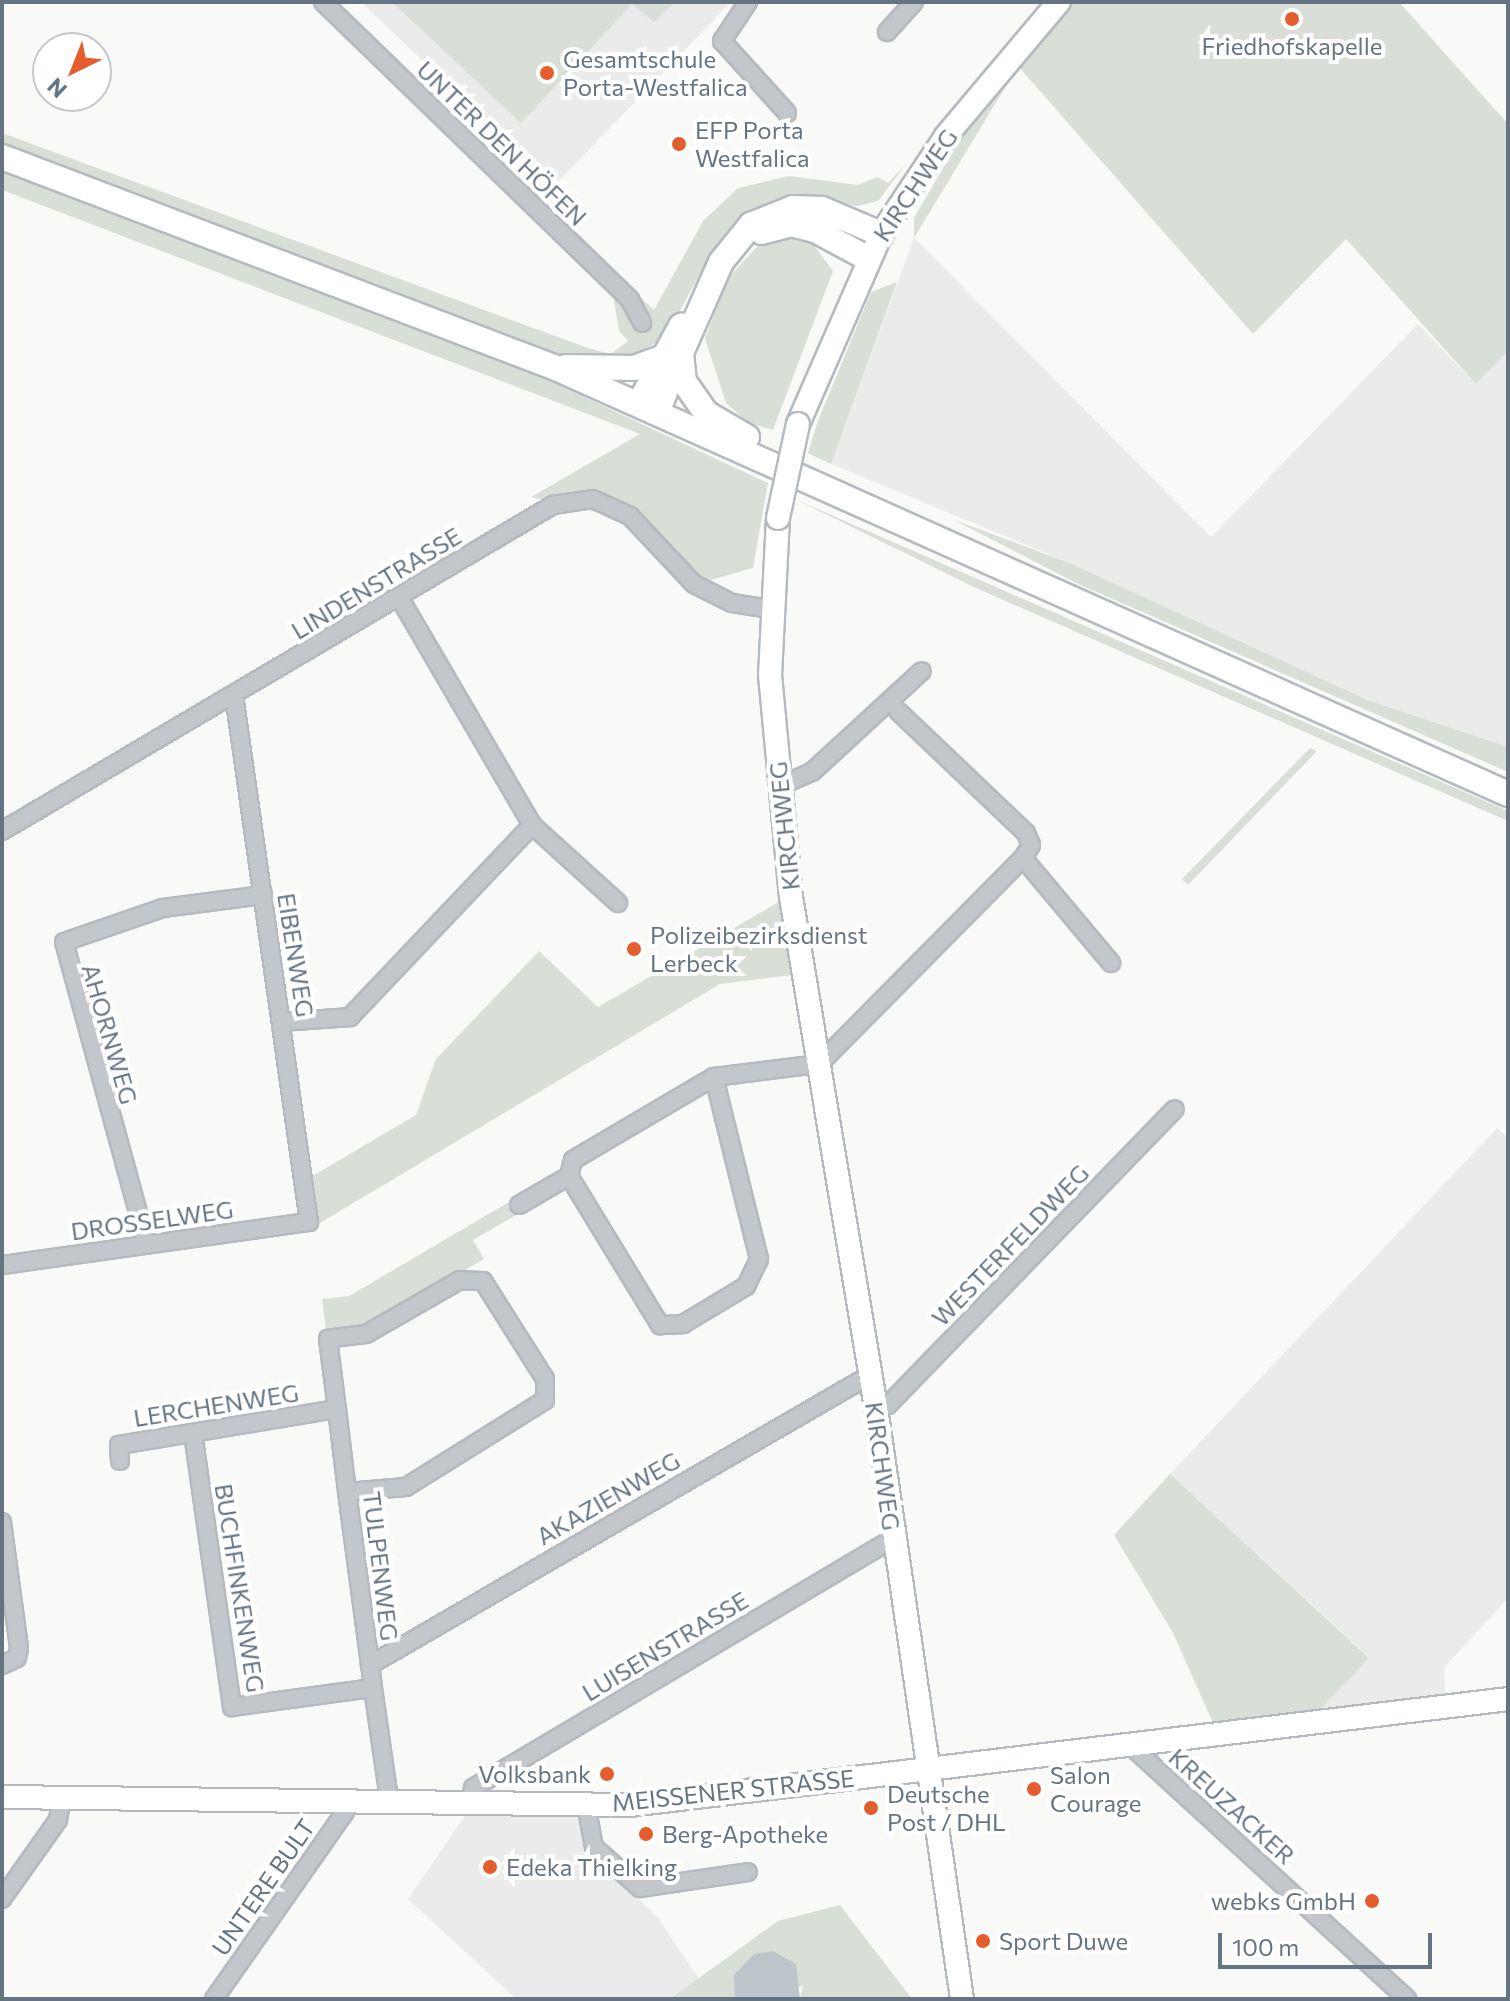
<!DOCTYPE html>
<html>
<head>
<meta charset="utf-8">
<style>
	body { margin:0 }
	#map { position:relative; width:1510px; height:2001px; overflow:hidden; background:#f9faf7; font-family:Commissioner,sans-serif }
	div>[style] { position:absolute }
	[style*='--x'] { left:calc(var(--x)*1px); top:calc(var(--y)*1px); width:calc(var(--w)*1px); rotate:calc(var(--a)*1deg) }
	.built>* { inset:0; background:#eaebea }
	.green>* { inset:0; background:#d9ded6 }
	.water>* { inset:0; background:#bcc6cb }
	.roads { filter:drop-shadow(2px 0 #b5babf) drop-shadow(-2px 0 #b5babf) drop-shadow(0 2px #b5babf) drop-shadow(0 -2px #b5babf) }
	.street>* { height:16px; margin:-8px; padding:0 8px; transform-origin:8px; border-radius:8px; background:#c3c7cb }
	.secondary>* { height:22px; margin:-11px; padding:0 11px; transform-origin:11px; border-radius:11px; background:#fff }
	.primary>* { height:24px; margin:-12px; padding:0 12px; transform-origin:12px; border-radius:12px; background:#fff }
	.bridges { filter:drop-shadow(2px 0 #b5babf) drop-shadow(-2px 0 #b5babf) drop-shadow(0 2px #b5babf) drop-shadow(0 -2px #b5babf) }
	.secondary-bridge>* { height:22px; margin:-11px; padding:0 11px; transform-origin:11px; border-radius:11px; background:#fff }
	.dots>* { width:22px; height:22px; translate:-50% -50%; box-sizing:border-box; border:4px solid #fff; border-radius:50% }
	span { translate:-50% -50%; white-space:nowrap; text-align:center; line-height:1.15; -webkit-text-stroke:8px #fff; paint-order:stroke }
	.poi-label { font-size:24px; color:#657482 }
	.left { translate:0 -50%; text-align:left }
	.right { translate:-100% -50%; text-align:right }
	.street-label { font-size:24px; color:#657482 }
	.frame { position:absolute; inset:0; border:4px solid #657482; pointer-events:none }
	.north { position:absolute; left:32px; top:32px; width:80px; height:80px; box-sizing:border-box; background:#fff; border:2px solid #c1c7cd; border-radius:50%; rotate:223deg; font-size:22px; font-weight:700; line-height:32px; text-align:center; color:#657482 }
	.north::after { content:''; display:block; margin:auto; width:28px; height:36px; background:#e35d2e; clip-path:polygon(50% 0,100% 100%,50% 72%,0 100%) }
	.scale { position:absolute; left:1218px; top:1933px; width:214px; height:36px; box-sizing:border-box; border:4px solid #657482; border-top:0; padding-left:10px; font-size:24px; line-height:28px; white-space:nowrap; color:#657482; -webkit-text-stroke:6px #fff; paint-order:stroke }
</style>
</head>
<body>
<div id="map">
	<div class="built">
		<div style="clip-path:polygon(361px 2px,731px 2px,554px 186px)"></div>
		<div style="clip-path:polygon(914px 238px,1211px 537px,1418px 324px,1476px 384px,1508px 351px,1508px 747px,1370px 701px,1072px 564px,831px 464px)"></div>
		<div style="clip-path:polygon(1497px 1128px,1508px 1138px,1508px 1598px,1444px 1668px,1446px 1706px,1311px 1719px,1369px 1657px,1170px 1474px)"></div>
		<div style="clip-path:polygon(475px 1801px,582px 1802px,593px 1853px,658px 1918px,702px 1983px,670px 1999px,516px 1999px,408px 1899px)"></div>
	</div>
	<div class="green">
		<div style="clip-path:polygon(312px 2px,332px 2px,654px 310px,703px 221px,738px 188px,789px 176px,858px 185px,877px 177px,888px 183px,907px 163px,878px 201px,858px 206px,798px 196px,749px 210px,699px 276px,666px 336px,631px 358px,593px 358px,582px 396px,768px 483px,753px 568px,690px 586px,627px 519px,531px 497px,640px 434px,2px 190px,2px 133px,588px 348px,611px 354px,628px 341px,619px 331px,613px 294px)"></div>
		<div style="clip-path:polygon(392px 2px,675px 2px,654px 22px,632px 4px,521px 123px)"></div>
		<div style="clip-path:polygon(1072px 2px,1399px 2px,1508px 124px,1508px 351px,1476px 384px,1346px 239px,1253px 334px,1018px 66px,914px 238px,914px 218px,960px 139px,1005px 81px)"></div>
		<div style="clip-path:polygon(788px 231px,808px 237px,833px 271px,773px 430px,749px 423px,726px 403px,705px 339px,727px 279px,764px 239px)"></div>
		<div style="clip-path:polygon(897px 282px,831px 464px,808px 453px,817px 423px,871px 292px)"></div>
		<div style="clip-path:polygon(797px 500px,1508px 811px,1508px 821px,976px 588px)"></div>
		<div style="clip-path:polygon(952px 519px,1072px 564px,1370px 701px,1508px 747px,1508px 772px,1076px 583px)"></div>
		<div style="clip-path:polygon(1310px 748px,1317px 751px,1188px 885px,1182px 879px)"></div>
		<div style="clip-path:polygon(782px 900px,793px 975px,720px 984px,310px 1229px,304px 1181px,416px 1115px,436px 1059px,539px 951px,598px 1007px)"></div>
		<div style="clip-path:polygon(511px 1201px,518px 1214px,473px 1240px,484px 1259px,371px 1325px,326px 1331px,322px 1299px,349px 1296px)"></div>
		<div style="clip-path:polygon(1170px 1474px,1369px 1658px,1311px 1719px,1217px 1732px,1173px 1633px,1114px 1535px)"></div>
		<div style="clip-path:polygon(840px 1905px,912px 1999px,800px 1999px,803px 1986px,735px 1999px,670px 1999px,778px 1921px)"></div>
	</div>
	<div class="water">
		<div style="clip-path:polygon(773px 1951px,796px 1964px,800px 1999px,735px 1999px,734px 1975px,754px 1954px)"></div>
	</div>
	<div class="roads">
		<div class="street">
			<div style="--x:323;--y:2;--w:428;--a:44.1"></div>
			<div style="--x:630;--y:300;--w:26;--a:62"></div>
			<div style="--x:748;--y:2;--w:47;--a:123.7"></div>
			<div style="--x:722;--y:41;--w:97;--a:47.9"></div>
			<div style="--x:887;--y:32;--w:40;--a:-48"></div>
			<div style="--x:399;--y:597;--w:264;--a:59.7"></div>
			<div style="--x:532;--y:825;--w:116;--a:42.2"></div>
			<div style="--x:780;--y:786;--w:35;--a:-24"></div>
			<div style="--x:812;--y:772;--w:149;--a:-42.6"></div>
			<div style="--x:2;--y:831;--w:640;--a:-30.61"></div>
			<div style="--x:553;--y:505;--w:40;--a:-8.5"></div>
			<div style="--x:593;--y:499;--w:41;--a:24.7"></div>
			<div style="--x:630;--y:516;--w:93;--a:46.7"></div>
			<div style="--x:694;--y:584;--w:42;--a:26.6"></div>
			<div style="--x:732;--y:603;--w:39;--a:9"></div>
			<div style="--x:1023;--y:858;--w:137;--a:50"></div>
			<div style="--x:282;--y:1022;--w:68;--a:-4.2"></div>
			<div style="--x:350;--y:1017;--w:265;--a:-46.5"></div>
			<div style="--x:569;--y:1176;--w:16;--a:-76"></div>
			<div style="--x:573;--y:1160;--w:164;--a:-30.5"></div>
			<div style="--x:714;--y:1077;--w:106;--a:-7.1"></div>
			<div style="--x:819;--y:1064;--w:290;--a:-45.3"></div>
			<div style="--x:1023;--y:858;--w:15;--a:-58"></div>
			<div style="--x:1031;--y:845;--w:13;--a:-113"></div>
			<div style="--x:1026;--y:833;--w:177;--a:-136.4"></div>
			<div style="--x:519;--y:1205;--w:58;--a:-30.1"></div>
			<div style="--x:569;--y:1176;--w:175;--a:58.6"></div>
			<div style="--x:660;--y:1325;--w:23;--a:-2"></div>
			<div style="--x:683;--y:1324;--w:74;--a:-31.1"></div>
			<div style="--x:746;--y:1286;--w:30;--a:-64"></div>
			<div style="--x:759;--y:1259;--w:187;--a:-103.9"></div>
			<div style="--x:147;--y:1245;--w:314;--a:-105.3"></div>
			<div style="--x:64;--y:942;--w:105;--a:-19"></div>
			<div style="--x:163;--y:908;--w:101;--a:-7.4"></div>
			<div style="--x:2;--y:1265;--w:310;--a:-8"></div>
			<div style="--x:309;--y:1222;--w:532;--a:-98.1"></div>
			<div style="--x:876;--y:1408;--w:12;--a:-14"></div>
			<div style="--x:888;--y:1405;--w:412;--a:-45.9"></div>
			<div style="--x:193;--y:1433;--w:277;--a:81.9"></div>
			<div style="--x:232;--y:1707;--w:142;--a:-7.7"></div>
			<div style="--x:120;--y:1461;--w:16;--a:-94"></div>
			<div style="--x:119;--y:1445;--w:221;--a:-9.4"></div>
			<div style="--x:347;--y:1492;--w:59;--a:-4.8"></div>
			<div style="--x:406;--y:1487;--w:164;--a:-32"></div>
			<div style="--x:545;--y:1400;--w:21;--a:-90"></div>
			<div style="--x:545;--y:1379;--w:116;--a:-122.3"></div>
			<div style="--x:483;--y:1281;--w:23;--a:-178"></div>
			<div style="--x:460;--y:1280;--w:108;--a:150.1"></div>
			<div style="--x:366;--y:1334;--w:38;--a:173"></div>
			<div style="--x:328;--y:1339;--w:71;--a:82.7"></div>
			<div style="--x:337;--y:1409;--w:84;--a:83.1"></div>
			<div style="--x:347;--y:1492;--w:198;--a:82.4"></div>
			<div style="--x:373;--y:1688;--w:112;--a:81.8"></div>
			<div style="--x:2;--y:1522;--w:127;--a:82.3"></div>
			<div style="--x:19;--y:1648;--w:10;--a:101"></div>
			<div style="--x:17;--y:1658;--w:17;--a:155"></div>
			<div style="--x:370;--y:1665;--w:578;--a:-30.11"></div>
			<div style="--x:1130;--y:1745;--w:376;--a:42.5"></div>
			<div style="--x:471;--y:1800;--w:12;--a:-81"></div>
			<div style="--x:473;--y:1788;--w:488;--a:-30.7"></div>
			<div style="--x:586;--y:1804;--w:44;--a:79.5"></div>
			<div style="--x:594;--y:1847;--w:62;--a:41.7"></div>
			<div style="--x:640;--y:1888;--w:109;--a:-8.4"></div>
			<div style="--x:2;--y:1899;--w:97;--a:-54.7"></div>
			<div style="--x:58;--y:1820;--w:22;--a:-80"></div>
			<div style="--x:214;--y:1999;--w:228;--a:-55"></div>
			<div style="--x:345;--y:1812;--w:12;--a:-95"></div>
		</div>
		<div class="secondary">
			<div style="--x:798;--y:424;--w:207;--a:-66.4"></div>
			<div style="--x:881;--y:234;--w:118;--a:-56.4"></div>
			<div style="--x:946;--y:136;--w:175;--a:-49.9"></div>
			<div style="--x:778;--y:518;--w:157;--a:92.9"></div>
			<div style="--x:770;--y:675;--w:223;--a:84.6"></div>
			<div style="--x:791;--y:897;--w:518;--a:80.56"></div>
			<div style="--x:876;--y:1408;--w:597;--a:81.72"></div>
			<div style="--x:2;--y:1797;--w:628;--a:0.73"></div>
			<div style="--x:630;--y:1805;--w:884;--a:-6.88"></div>
		</div>
		<div class="primary">
			<div style="--x:2;--y:157;--w:593;--a:20.85"></div>
			<div style="--x:556;--y:368;--w:1043;--a:24.11"></div>
			<div style="--x:762;--y:232;--w:30;--a:-15"></div>
			<div style="--x:791;--y:224;--w:25;--a:14"></div>
			<div style="--x:815;--y:230;--w:59;--a:28.3"></div>
			<div style="--x:566;--y:367;--w:68;--a:0.8"></div>
			<div style="--x:634;--y:368;--w:29;--a:-20"></div>
			<div style="--x:639;--y:404;--w:89;--a:-61.7"></div>
			<div style="--x:657;--y:412;--w:61;--a:-68"></div>
			<div style="--x:747;--y:437;--w:48;--a:-149.7"></div>
			<div style="--x:706;--y:413;--w:38;--a:-125"></div>
			<div style="--x:684;--y:382;--w:29;--a:-96"></div>
			<div style="--x:681;--y:353;--w:99;--a:-66.3"></div>
			<div style="--x:721;--y:262;--w:48;--a:-51"></div>
			<div style="--x:751;--y:225;--w:45;--a:-22"></div>
			<div style="--x:793;--y:208;--w:29;--a:2"></div>
			<div style="--x:822;--y:209;--w:64;--a:23"></div>
		</div>
	</div>
	<div class="bridges">
		<div class="secondary-bridge">
			<div style="--x:778;--y:518;--w:96;--a:-78"></div>
		</div>
	</div>
	<div class="dots">
		<div style="left:1292px;top:19px;background:#e35d2e"></div>
		<div style="left:547px;top:73px;background:#e35d2e"></div>
		<div style="left:679px;top:144px;background:#e35d2e"></div>
		<div style="left:634px;top:949px;background:#e35d2e"></div>
		<div style="left:607px;top:1774px;background:#e35d2e"></div>
		<div style="left:1034px;top:1789px;background:#e35d2e"></div>
		<div style="left:871px;top:1808px;background:#e35d2e"></div>
		<div style="left:646px;top:1834px;background:#e35d2e"></div>
		<div style="left:490px;top:1867px;background:#e35d2e"></div>
		<div style="left:1372px;top:1901px;background:#e35d2e"></div>
		<div style="left:983px;top:1941px;background:#e35d2e"></div>
	</div>
	<div class="poi-label">
		<span style="left:1292px;top:46px">Friedhofskapelle</span>
		<span class="left" style="left:563px;top:73px">Gesamtschule<br>Porta-Westfalica</span>
		<span class="left" style="left:695px;top:144px">EFP Porta<br>Westfalica</span>
		<span class="left" style="left:650px;top:949px">Polizeibezirksdienst<br>Lerbeck</span>
		<span class="right" style="left:591px;top:1774px">Volksbank</span>
		<span class="left" style="left:1050px;top:1789px">Salon<br>Courage</span>
		<span class="left" style="left:887px;top:1808px">Deutsche<br>Post / DHL</span>
		<span class="left" style="left:662px;top:1834px">Berg-Apotheke</span>
		<span class="left" style="left:506px;top:1867px">Edeka Thielking</span>
		<span class="right" style="left:1356px;top:1901px">webks GmbH</span>
		<span class="left" style="left:999px;top:1941px">Sport Duwe</span>
	</div>
	<div class="street-label">
		<span style="left:502px;top:143px;rotate:44deg">UNTER DEN HÖFEN</span>
		<span style="left:915px;top:185px;rotate:-56deg">KIRCHWEG</span>
		<span style="left:376px;top:583px;rotate:-31deg">LINDENSTRASSE</span>
		<span style="left:784px;top:826px;rotate:-96deg">KIRCHWEG</span>
		<span style="left:296px;top:955px;rotate:81deg">EIBENWEG</span>
		<span style="left:110px;top:1034px;rotate:74deg">AHORNWEG</span>
		<span style="left:152px;top:1220px;rotate:-8deg">DROSSELWEG</span>
		<span style="left:1010px;top:1245px;rotate:-46deg">WESTERFELDWEG</span>
		<span style="left:216px;top:1405px;rotate:-9deg">LERCHENWEG</span>
		<span style="left:883px;top:1466px;rotate:82deg">KIRCHWEG</span>
		<span style="left:608px;top:1498px;rotate:-30deg">AKAZIENWEG</span>
		<span style="left:381px;top:1566px;rotate:83deg">TULPENWEG</span>
		<span style="left:240px;top:1588px;rotate:81deg">BUCHFINKENWEG</span>
		<span style="left:665px;top:1646px;rotate:-31deg">LUISENSTRASSE</span>
		<span style="left:733px;top:1790px;rotate:-6deg">MEISSENER STRASSE</span>
		<span style="left:1232px;top:1806px;rotate:42deg">KREUZACKER</span>
		<span style="left:263px;top:1887px;rotate:-55deg">UNTERE BULT</span>
	</div>
	<div class="frame"></div>
	<div class="north">N</div>
	<div class="scale">100 m</div>
</div>
</body>
</html>
